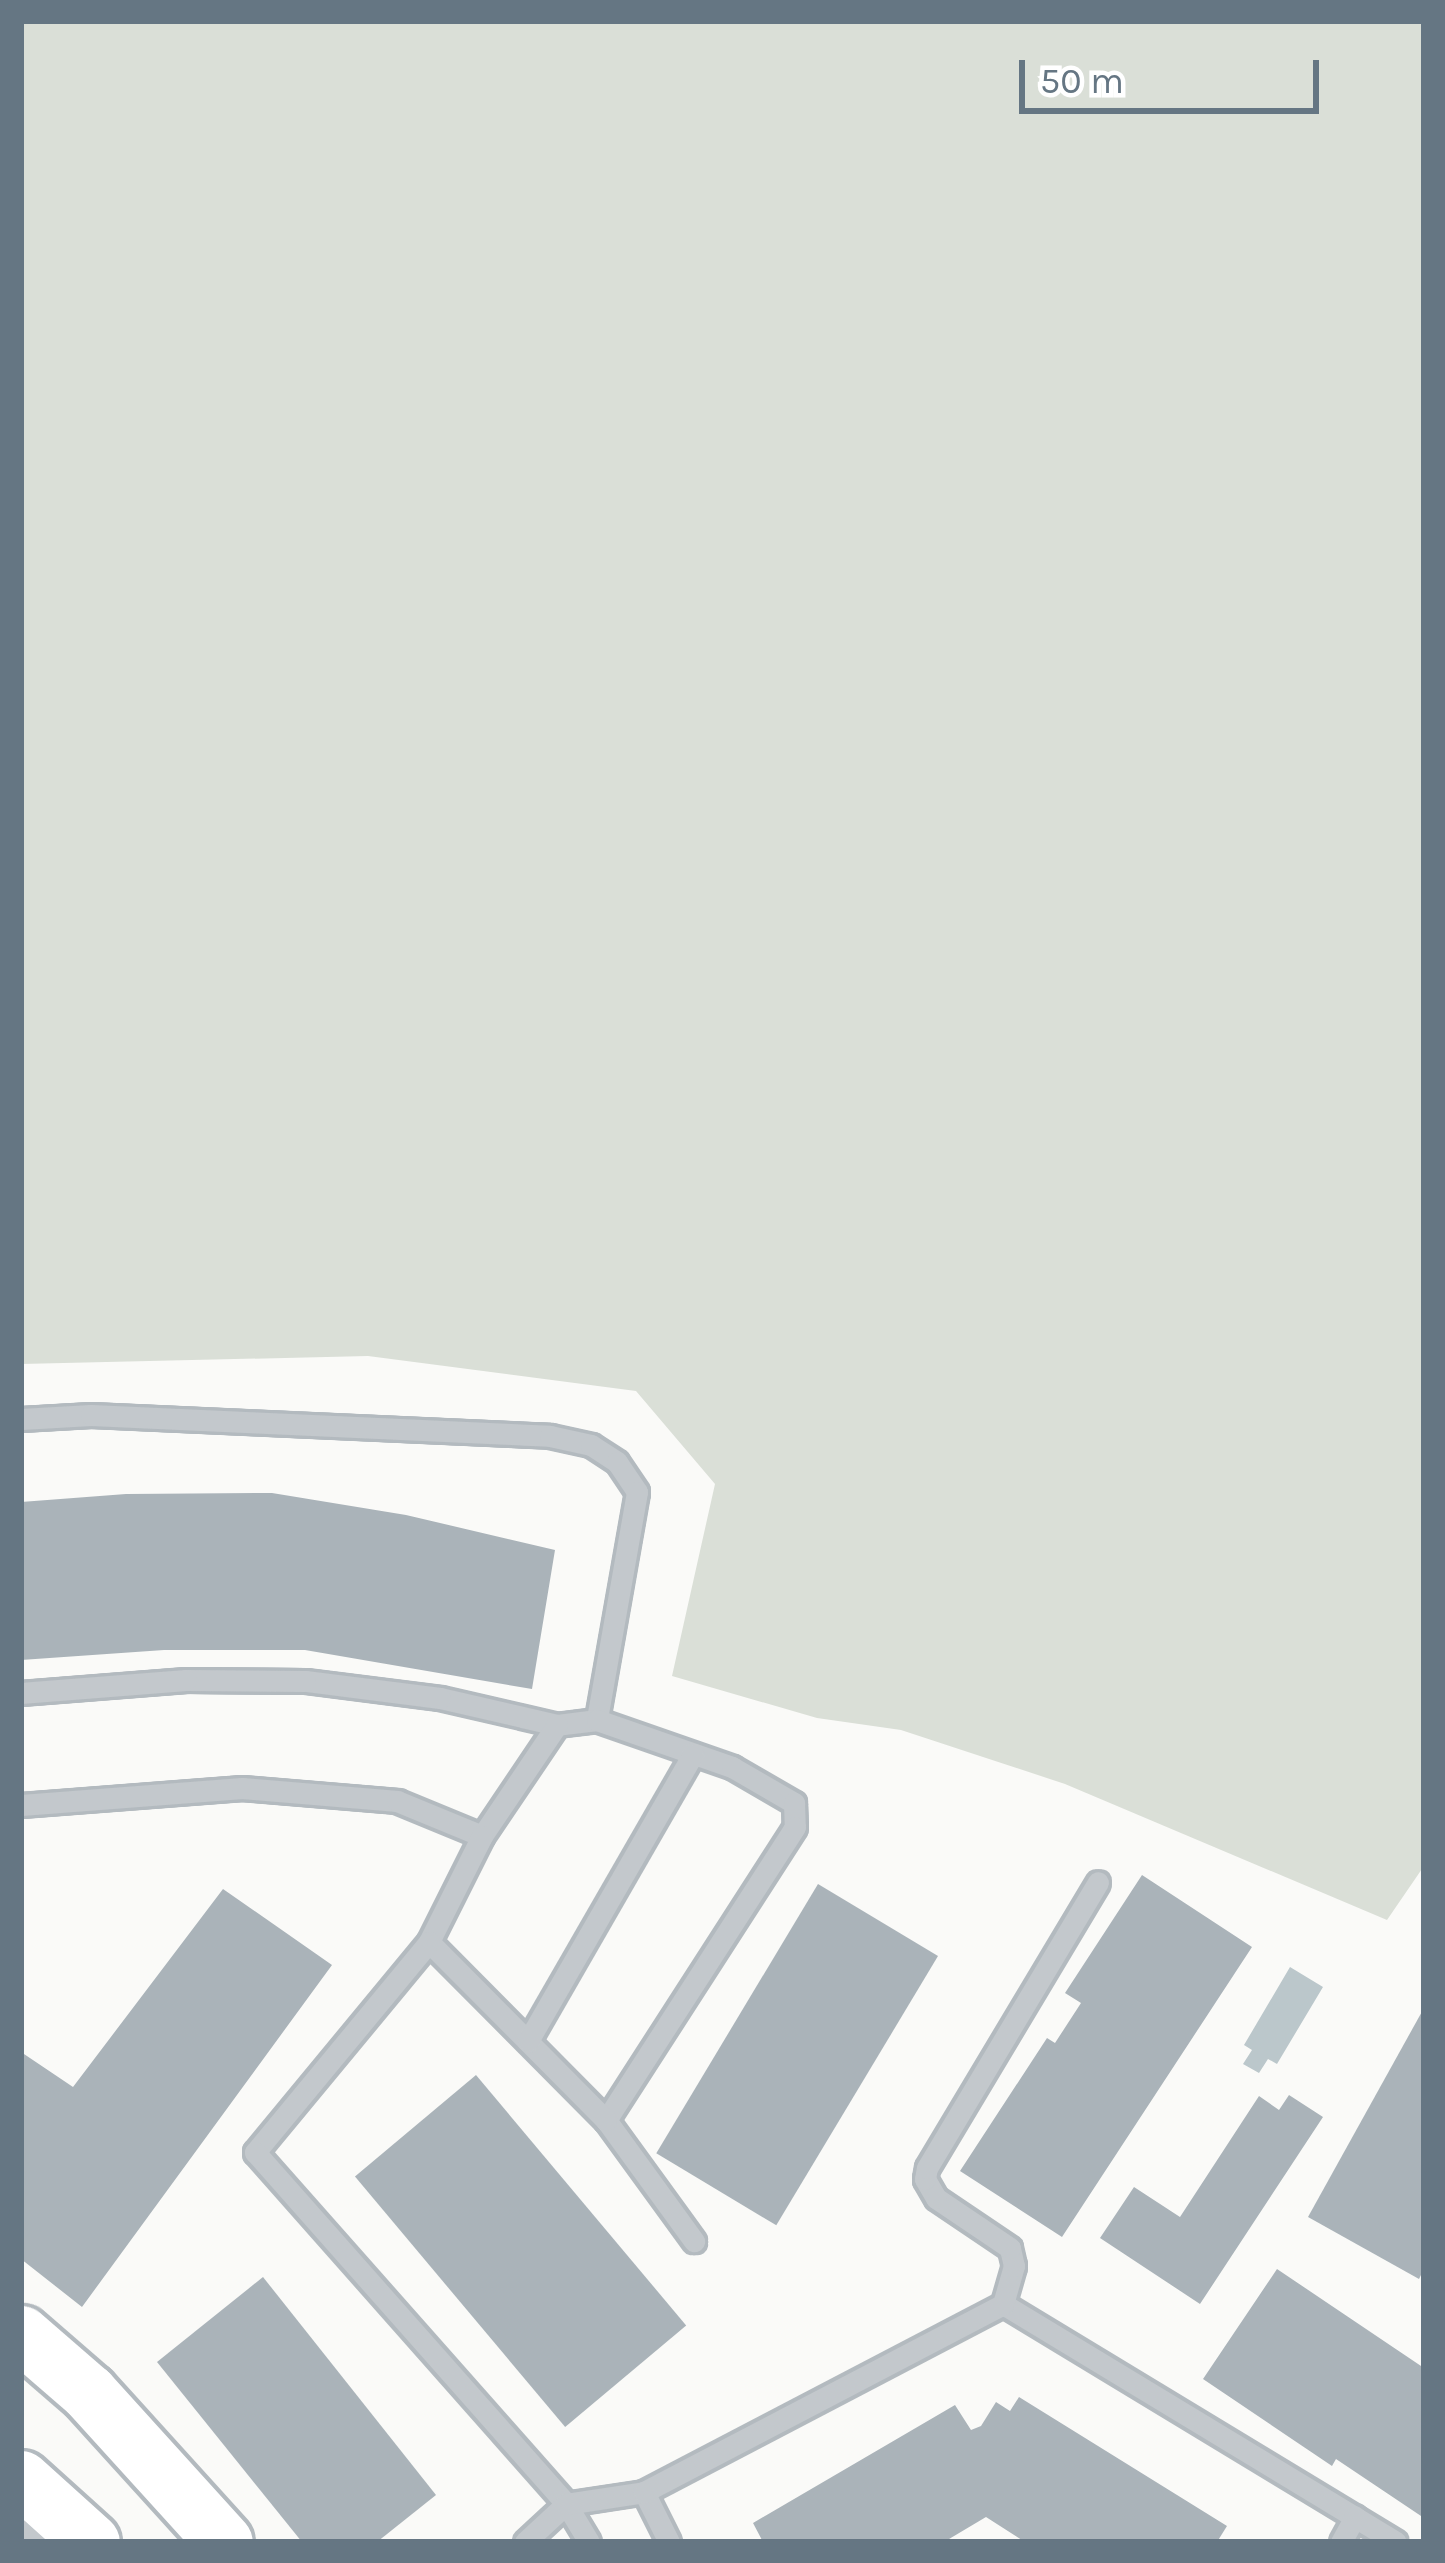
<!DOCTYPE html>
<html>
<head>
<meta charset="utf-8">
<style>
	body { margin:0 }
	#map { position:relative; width:1445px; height:2563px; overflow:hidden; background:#fafaf8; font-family:Karla,sans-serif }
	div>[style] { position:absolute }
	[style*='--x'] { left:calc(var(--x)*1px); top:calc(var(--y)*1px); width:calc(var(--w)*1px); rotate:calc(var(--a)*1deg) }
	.green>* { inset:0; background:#dadfd7 }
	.water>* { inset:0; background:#bbc7cb }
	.building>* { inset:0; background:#aab3b9; transform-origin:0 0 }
	.roads { filter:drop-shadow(3px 0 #b3babf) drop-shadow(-3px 0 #b3babf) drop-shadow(0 3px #b3babf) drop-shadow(0 -3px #b3babf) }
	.lane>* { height:21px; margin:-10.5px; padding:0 10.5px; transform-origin:10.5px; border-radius:10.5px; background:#c3c8cc }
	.street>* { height:39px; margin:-19.5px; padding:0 19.5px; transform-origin:19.5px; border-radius:19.5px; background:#c3c8cc }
	.secondary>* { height:57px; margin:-28.5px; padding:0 28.5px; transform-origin:28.5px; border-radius:28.5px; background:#fff }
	span { translate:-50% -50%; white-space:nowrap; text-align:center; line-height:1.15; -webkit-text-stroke:12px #fff; paint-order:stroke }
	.frame { position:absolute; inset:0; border:24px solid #657683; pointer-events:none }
	.scale { position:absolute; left:1019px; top:60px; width:300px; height:54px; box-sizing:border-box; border:6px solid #657683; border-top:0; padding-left:15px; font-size:36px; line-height:42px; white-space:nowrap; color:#657683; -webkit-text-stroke:9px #fff; paint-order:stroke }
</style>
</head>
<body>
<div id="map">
	<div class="green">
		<div style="clip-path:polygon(21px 21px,1424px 21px,1424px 1866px,1387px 1920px,1065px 1784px,901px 1730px,817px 1718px,672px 1676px,715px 1484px,636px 1391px,368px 1356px,21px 1364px)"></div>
	</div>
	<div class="water">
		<div style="clip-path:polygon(1290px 1967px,1323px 1987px,1277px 2064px,1268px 2059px,1259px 2073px,1243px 2064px,1252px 2050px,1244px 2045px)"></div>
	</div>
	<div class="building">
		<div style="clip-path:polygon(272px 1493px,406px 1515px,555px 1550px,532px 1689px,305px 1650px,164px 1650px,21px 1660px,21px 1502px,126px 1494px)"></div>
		<div style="clip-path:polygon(1142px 1875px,1252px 1947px,1062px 2237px,960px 2171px,1047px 2038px,1055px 2043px,1081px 2003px,1065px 1993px)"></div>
		<div style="left:818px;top:1884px;width:140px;height:314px;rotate:31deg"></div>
		<div style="clip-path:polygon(223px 1889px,332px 1965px,82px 2307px,21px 2259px,21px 2052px,73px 2087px)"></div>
		<div style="clip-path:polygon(1424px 2008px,1424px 2269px,1419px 2279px,1308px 2217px)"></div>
		<div style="left:476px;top:2075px;width:327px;height:158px;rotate:50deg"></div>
		<div style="clip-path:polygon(1289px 2095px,1323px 2117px,1200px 2304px,1100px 2238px,1134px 2187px,1180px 2217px,1259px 2096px,1279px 2110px)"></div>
		<div style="clip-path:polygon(1277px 2269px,1424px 2368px,1424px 2518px,1336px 2459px,1332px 2466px,1203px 2379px)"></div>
		<div style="clip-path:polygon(263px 2277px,436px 2495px,377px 2542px,302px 2542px,157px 2362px)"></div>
		<div style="clip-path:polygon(1019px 2397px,1227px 2526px,1217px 2542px,1025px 2542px,986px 2517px,944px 2542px,763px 2542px,753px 2523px,955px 2405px,971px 2430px,981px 2426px,996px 2402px,1010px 2411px)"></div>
	</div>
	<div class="roads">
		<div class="lane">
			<div style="--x:21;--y:1419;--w:70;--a:-3.3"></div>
			<div style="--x:91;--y:1415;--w:459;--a:2.6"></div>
			<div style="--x:550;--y:1436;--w:42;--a:12.4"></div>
			<div style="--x:591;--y:1445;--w:31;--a:33"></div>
			<div style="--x:617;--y:1462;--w:36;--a:56"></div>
			<div style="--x:637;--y:1492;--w:231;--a:100"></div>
			<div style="--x:597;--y:1720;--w:40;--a:172.9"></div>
			<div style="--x:557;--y:1725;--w:120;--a:-167"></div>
			<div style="--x:440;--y:1698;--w:136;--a:-172.8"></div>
			<div style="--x:305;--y:1681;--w:119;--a:-179.5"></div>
			<div style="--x:186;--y:1680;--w:166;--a:175.5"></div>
			<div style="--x:597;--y:1720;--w:143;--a:19.2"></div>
			<div style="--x:732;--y:1767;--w:72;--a:30.1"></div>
			<div style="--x:794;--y:1803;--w:24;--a:88"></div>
			<div style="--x:795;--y:1827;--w:349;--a:122.8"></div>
			<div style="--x:606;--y:2120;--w:150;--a:54"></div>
			<div style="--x:21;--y:1805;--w:222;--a:-4.4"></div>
			<div style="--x:242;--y:1788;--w:156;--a:4.8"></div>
			<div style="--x:397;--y:1801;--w:92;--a:22.4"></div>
			<div style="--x:482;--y:1836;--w:134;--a:-56"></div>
			<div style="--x:482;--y:1836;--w:119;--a:116.6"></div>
			<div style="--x:429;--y:1942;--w:251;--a:45.2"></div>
			<div style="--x:429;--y:1942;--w:273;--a:129.6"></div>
			<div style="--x:255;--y:2152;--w:470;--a:48.5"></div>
			<div style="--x:566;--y:2504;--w:44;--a:58.8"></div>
			<div style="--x:528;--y:2041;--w:331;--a:-60.1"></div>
			<div style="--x:1003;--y:2304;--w:459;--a:31.2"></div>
			<div style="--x:525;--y:2542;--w:56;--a:-42.8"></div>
			<div style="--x:566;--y:2504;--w:79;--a:-8.7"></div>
			<div style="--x:669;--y:2542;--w:56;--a:-116.6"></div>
			<div style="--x:644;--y:2492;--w:405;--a:-27.6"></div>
			<div style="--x:1003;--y:2304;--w:40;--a:-74"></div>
			<div style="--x:1014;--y:2266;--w:18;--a:-103"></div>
			<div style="--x:1010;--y:2248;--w:89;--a:-146"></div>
			<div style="--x:936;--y:2198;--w:22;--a:-120"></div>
			<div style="--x:925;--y:2179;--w:11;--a:-80"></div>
			<div style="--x:927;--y:2168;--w:333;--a:-59.1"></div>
			<div style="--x:1341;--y:2542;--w:29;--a:-61"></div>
		</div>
		<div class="street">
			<div style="--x:21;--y:2512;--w:31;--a:75"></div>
		</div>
		<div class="secondary">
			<div style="--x:21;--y:2334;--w:89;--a:40.9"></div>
			<div style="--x:88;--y:2392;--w:202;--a:47.8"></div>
			<div style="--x:21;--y:2479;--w:94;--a:42"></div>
		</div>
	</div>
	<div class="frame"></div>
	<div class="scale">50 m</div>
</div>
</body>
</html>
